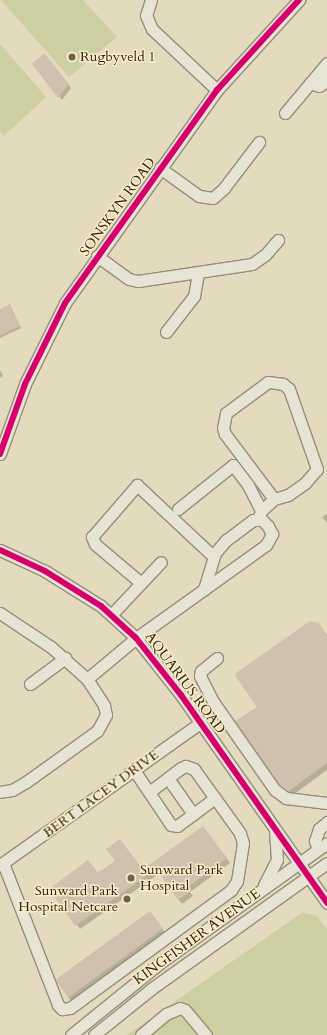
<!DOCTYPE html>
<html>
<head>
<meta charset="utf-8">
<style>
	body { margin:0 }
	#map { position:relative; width:327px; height:1035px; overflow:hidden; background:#e4dbbe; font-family:Cardo,serif }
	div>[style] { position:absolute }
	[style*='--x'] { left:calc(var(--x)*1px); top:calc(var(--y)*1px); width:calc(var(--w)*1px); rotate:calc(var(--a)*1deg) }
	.green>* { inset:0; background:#cdcea2 }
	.shadow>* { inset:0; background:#0003 }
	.building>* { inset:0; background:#d0c0ae; transform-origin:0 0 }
	.roads { filter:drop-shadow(1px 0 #958d7b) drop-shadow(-1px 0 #958d7b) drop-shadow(0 1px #958d7b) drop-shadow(0 -1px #958d7b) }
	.minor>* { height:11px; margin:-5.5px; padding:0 5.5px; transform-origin:5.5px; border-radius:5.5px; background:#e8e4d5 }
	.cycleway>* { height:6px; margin:-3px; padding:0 3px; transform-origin:3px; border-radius:3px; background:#d6006c }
	.dots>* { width:11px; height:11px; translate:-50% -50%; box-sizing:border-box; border:2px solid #f7edcb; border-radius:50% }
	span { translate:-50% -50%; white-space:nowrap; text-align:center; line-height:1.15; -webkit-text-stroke:3px #f7edcb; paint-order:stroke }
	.poi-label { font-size:14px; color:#35200c }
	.left { translate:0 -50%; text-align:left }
	.right { translate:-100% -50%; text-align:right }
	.street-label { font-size:14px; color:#35200c }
</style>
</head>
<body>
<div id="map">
	<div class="green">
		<div style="clip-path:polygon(1px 0,83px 0,117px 37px,69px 77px)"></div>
		<div style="clip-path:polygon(0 44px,46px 97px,4px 136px,0 132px)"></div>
		<div style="clip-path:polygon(303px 912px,317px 916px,327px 929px,327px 1035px,127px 1035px)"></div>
	</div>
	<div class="shadow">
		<div style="clip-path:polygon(47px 57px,71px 88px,62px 100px,34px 64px)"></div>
		<div style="clip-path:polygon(10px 305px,21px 328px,0 338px,0 310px)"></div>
		<div style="clip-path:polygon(0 370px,3px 376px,0 378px)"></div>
		<div style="clip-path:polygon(327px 514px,327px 523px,322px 517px)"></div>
		<div style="clip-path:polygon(318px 624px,327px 635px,327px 770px,293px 795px,282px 785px,258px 707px)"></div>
		<div style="clip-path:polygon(206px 831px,230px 863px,190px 892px,193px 896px,182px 904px,160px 873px,80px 929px,51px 889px,92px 865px,98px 874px,116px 861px,120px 840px,143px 870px)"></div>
		<div style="clip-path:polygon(154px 917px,166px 934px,72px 1002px,68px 997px,57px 981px)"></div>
	</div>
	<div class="building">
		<div style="clip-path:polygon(44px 53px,69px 84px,58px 98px,32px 64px)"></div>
		<div style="clip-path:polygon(10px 304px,20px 326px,0 336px,0 309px)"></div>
		<div style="clip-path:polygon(310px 621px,319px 623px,327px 635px,327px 763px,289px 791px,280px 785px,235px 721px,257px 707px,236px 677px,236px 673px)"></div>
		<div style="clip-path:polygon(203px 826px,227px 858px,187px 888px,190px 892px,178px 900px,156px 869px,75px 926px,49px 889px,88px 860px,97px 873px,115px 861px,106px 849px,120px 839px,142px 870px)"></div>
		<div style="left:150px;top:911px;width:22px;height:117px;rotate:54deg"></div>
	</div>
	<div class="roads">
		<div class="minor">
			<div style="--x:151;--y:0;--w:16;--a:108"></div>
			<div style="--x:146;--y:15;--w:15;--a:67"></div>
			<div style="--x:152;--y:29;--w:89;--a:43.2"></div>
			<div style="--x:310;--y:83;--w:9;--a:18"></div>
			<div style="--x:319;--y:86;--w:5;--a:-37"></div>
			<div style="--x:323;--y:83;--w:4;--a:-63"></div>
			<div style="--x:325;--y:79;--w:9;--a:-122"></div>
			<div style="--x:285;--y:113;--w:65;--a:-50"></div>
			<div style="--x:160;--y:168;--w:48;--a:35.7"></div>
			<div style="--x:199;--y:196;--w:14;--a:8"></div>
			<div style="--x:213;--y:198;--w:15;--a:-42"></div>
			<div style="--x:224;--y:188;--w:58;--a:-52.7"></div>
			<div style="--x:97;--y:256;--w:39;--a:36"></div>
			<div style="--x:129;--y:279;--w:9;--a:13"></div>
			<div style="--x:138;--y:281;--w:115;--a:-8.5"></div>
			<div style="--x:252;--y:264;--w:16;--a:-35"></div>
			<div style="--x:265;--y:255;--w:20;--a:-49"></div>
			<div style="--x:166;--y:332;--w:46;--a:-52.1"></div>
			<div style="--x:194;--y:296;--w:23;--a:-80"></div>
			<div style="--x:0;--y:454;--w:74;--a:-70.3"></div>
			<div style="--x:25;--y:384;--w:90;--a:-63.7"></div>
			<div style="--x:65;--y:303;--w:262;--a:-54.5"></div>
			<div style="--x:217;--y:90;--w:122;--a:-47.7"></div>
			<div style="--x:178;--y:509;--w:70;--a:-38.7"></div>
			<div style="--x:233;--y:465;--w:25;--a:53"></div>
			<div style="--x:248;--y:485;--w:29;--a:63"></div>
			<div style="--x:258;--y:519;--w:9;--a:-69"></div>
			<div style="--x:261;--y:511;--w:18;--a:-43"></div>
			<div style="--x:274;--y:499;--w:15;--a:-16"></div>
			<div style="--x:288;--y:495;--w:21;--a:-35"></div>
			<div style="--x:305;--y:483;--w:18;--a:-49"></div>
			<div style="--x:317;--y:469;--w:85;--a:-109.3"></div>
			<div style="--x:289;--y:389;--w:8;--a:-140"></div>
			<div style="--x:283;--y:384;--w:15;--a:-172"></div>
			<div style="--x:268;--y:382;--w:52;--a:143.6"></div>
			<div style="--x:226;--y:413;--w:15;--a:101"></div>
			<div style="--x:223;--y:428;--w:6;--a:72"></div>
			<div style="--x:225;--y:434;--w:81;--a:53"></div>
			<div style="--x:0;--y:550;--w:50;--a:25"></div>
			<div style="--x:45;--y:571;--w:66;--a:32"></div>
			<div style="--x:101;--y:606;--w:47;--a:42.4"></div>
			<div style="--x:136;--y:638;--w:73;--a:51.7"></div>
			<div style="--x:181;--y:695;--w:254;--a:54.9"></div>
			<div style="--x:141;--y:583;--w:60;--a:-139.7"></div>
			<div style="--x:95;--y:544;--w:8;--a:-113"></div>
			<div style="--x:92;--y:537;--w:69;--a:-49.1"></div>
			<div style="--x:137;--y:485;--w:105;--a:43.1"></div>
			<div style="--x:0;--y:613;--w:61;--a:33.7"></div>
			<div style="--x:51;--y:647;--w:48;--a:41.6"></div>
			<div style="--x:87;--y:679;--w:31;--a:57"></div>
			<div style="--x:104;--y:705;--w:10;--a:79"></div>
			<div style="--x:106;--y:715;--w:18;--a:119"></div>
			<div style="--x:97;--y:731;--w:87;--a:144.3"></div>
			<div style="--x:26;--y:782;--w:16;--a:150"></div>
			<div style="--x:12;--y:790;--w:12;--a:171"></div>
			<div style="--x:112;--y:614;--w:71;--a:-46.7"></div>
			<div style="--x:217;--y:658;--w:21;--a:141"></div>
			<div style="--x:201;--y:671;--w:5;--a:101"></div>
			<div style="--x:200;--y:676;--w:30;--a:63"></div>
			<div style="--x:214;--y:703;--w:106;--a:55"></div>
			<div style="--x:275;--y:790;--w:14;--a:36"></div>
			<div style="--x:286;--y:798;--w:41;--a:7"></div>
			<div style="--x:87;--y:679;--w:64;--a:-39.9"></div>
			<div style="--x:136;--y:638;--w:160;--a:-35.6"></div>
			<div style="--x:266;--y:545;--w:13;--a:-61"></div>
			<div style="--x:272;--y:534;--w:9;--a:-117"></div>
			<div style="--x:268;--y:526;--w:8;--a:-135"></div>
			<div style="--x:262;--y:520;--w:9;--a:180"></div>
			<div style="--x:253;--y:520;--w:34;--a:143"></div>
			<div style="--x:226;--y:540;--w:17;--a:130"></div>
			<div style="--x:215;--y:553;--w:38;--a:107"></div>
			<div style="--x:30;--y:684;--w:44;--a:-36.6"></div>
			<div style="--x:134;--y:770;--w:66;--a:56.1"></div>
			<div style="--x:171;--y:825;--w:6;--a:9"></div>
			<div style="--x:177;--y:826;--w:47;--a:-36.4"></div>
			<div style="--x:172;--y:784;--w:37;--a:55"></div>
			<div style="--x:318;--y:849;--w:9;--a:-111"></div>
			<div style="--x:315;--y:841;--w:13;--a:-72"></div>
			<div style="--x:319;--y:829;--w:11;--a:-41"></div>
			<div style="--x:3;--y:863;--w:152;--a:68.8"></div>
			<div style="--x:58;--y:1005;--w:6;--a:45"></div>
			<div style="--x:62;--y:1009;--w:8;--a:-7"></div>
			<div style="--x:70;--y:1008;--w:200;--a:-36.2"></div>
			<div style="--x:231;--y:890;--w:11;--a:-56"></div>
			<div style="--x:237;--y:881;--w:38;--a:-81"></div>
			<div style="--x:243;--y:843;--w:10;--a:-107"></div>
			<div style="--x:240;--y:833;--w:79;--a:-125.7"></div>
			<div style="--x:194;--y:769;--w:9;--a:-159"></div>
			<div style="--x:186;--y:766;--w:5;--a:158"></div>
			<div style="--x:181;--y:768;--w:40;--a:143"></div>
			<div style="--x:0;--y:865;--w:247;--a:-35.4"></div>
			<div style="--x:264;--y:885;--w:28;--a:-63"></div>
			<div style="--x:277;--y:860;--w:28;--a:-94"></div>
			<div style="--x:71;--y:1035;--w:116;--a:-39"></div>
			<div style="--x:161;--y:962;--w:204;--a:-35.6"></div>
			<div style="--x:94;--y:1035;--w:73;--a:-38.9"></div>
			<div style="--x:151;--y:989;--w:216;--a:-35.6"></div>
			<div style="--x:141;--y:1035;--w:33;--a:-40"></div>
			<div style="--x:166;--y:1014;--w:15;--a:-23"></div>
			<div style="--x:180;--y:1008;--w:5;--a:22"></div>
			<div style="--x:185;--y:1010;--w:33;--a:50"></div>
		</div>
	</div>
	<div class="cycleway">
		<div style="--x:0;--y:454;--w:74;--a:-70.3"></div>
		<div style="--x:25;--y:384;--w:90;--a:-63.7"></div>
		<div style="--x:65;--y:303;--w:262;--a:-54.5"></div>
		<div style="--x:217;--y:90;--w:122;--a:-47.7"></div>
		<div style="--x:0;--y:550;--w:50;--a:25"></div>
		<div style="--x:45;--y:571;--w:66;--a:32"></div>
		<div style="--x:101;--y:606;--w:47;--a:42.4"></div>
		<div style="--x:136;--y:638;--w:73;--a:51.7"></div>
		<div style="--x:181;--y:695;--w:254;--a:54.9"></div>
	</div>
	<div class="dots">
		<div style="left:72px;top:57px;background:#72614a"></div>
		<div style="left:131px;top:878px;background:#72614a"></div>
		<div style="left:127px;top:899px;background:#72614a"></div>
	</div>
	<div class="poi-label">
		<span class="left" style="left:80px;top:57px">Rugbyveld 1</span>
		<span class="left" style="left:140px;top:878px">Sunward Park<br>Hospital</span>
		<span class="right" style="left:118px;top:899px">Sunward Park<br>Hospital Netcare</span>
	</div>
	<div class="street-label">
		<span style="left:118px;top:207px;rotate:-54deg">SONSKYN ROAD</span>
		<span style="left:185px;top:683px;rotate:53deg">AQUARIUS ROAD</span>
		<span style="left:101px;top:794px;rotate:-36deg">BERT LACEY DRIVE</span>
		<span style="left:197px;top:937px;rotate:-36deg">KINGFISHER AVENUE</span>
	</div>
</div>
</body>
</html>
